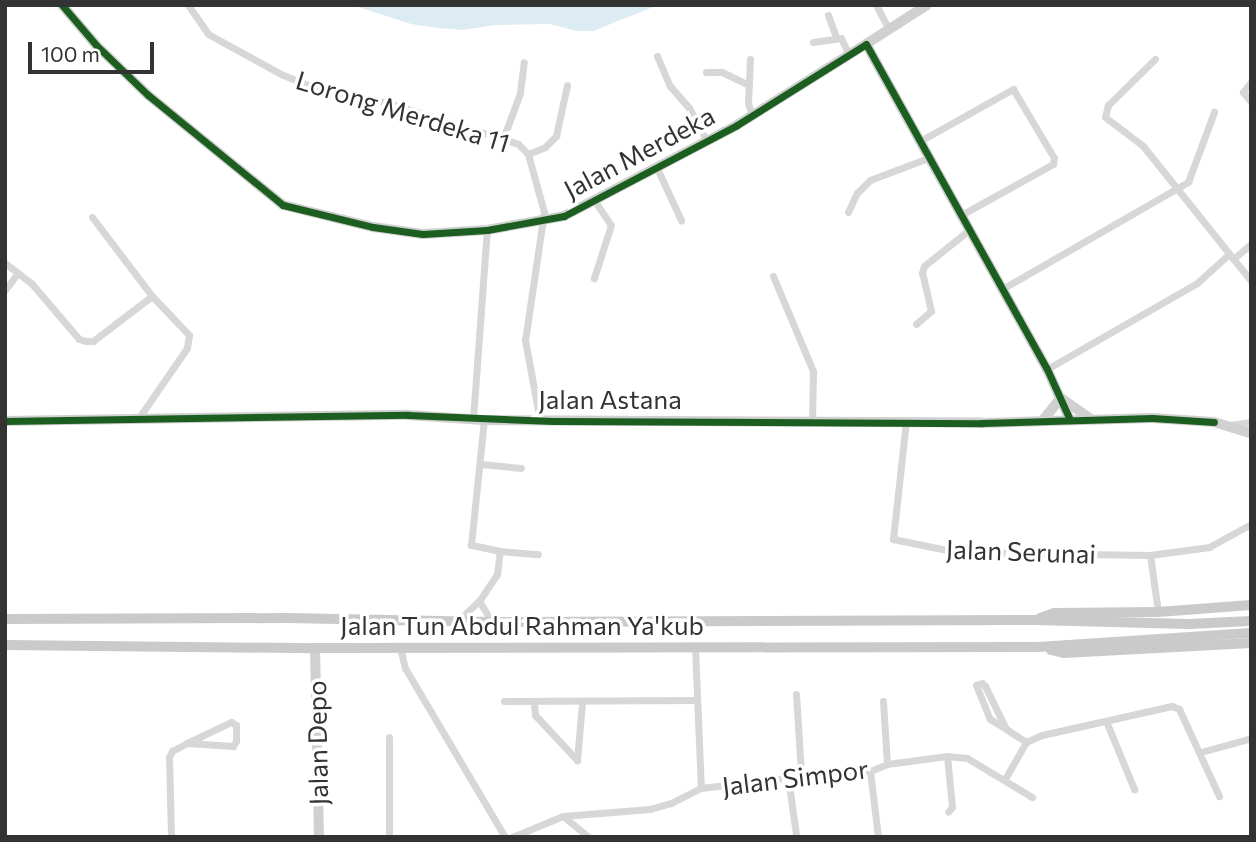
<!DOCTYPE html>
<html>
<head>
<meta charset="utf-8">
<style>
	body { margin:0 }
	#map { position:relative; width:1256px; height:842px; overflow:hidden; background:#fff; font-family:Commissioner,sans-serif }
	div>[style] { position:absolute }
	[style*='--x'] { left:calc(var(--x)*1px); top:calc(var(--y)*1px); width:calc(var(--w)*1px); rotate:calc(var(--a)*1deg) }
	.water>* { inset:0; background:#ddebf3 }
	.street>* { height:7px; margin:-3.5px; padding:0 3.5px; transform-origin:3.5px; border-radius:3.5px; background:#d7d7d7 }
	.secondary>* { height:10px; margin:-5px; padding:0 5px; transform-origin:5px; border-radius:5px; background:#d0d0d0 }
	.primary>* { height:10px; margin:-5px; padding:0 5px; transform-origin:5px; border-radius:5px; background:#cacaca }
	.cycleway>* { height:7px; margin:-3.5px; padding:0 3.5px; transform-origin:3.5px; border-radius:3.5px; background:#1b5e20 }
	span { translate:-50% -50%; white-space:nowrap; text-align:center; line-height:1.15; -webkit-text-stroke:7px #fff; paint-order:stroke }
	.street-label { font-size:26px; color:#333 }
	.frame { position:absolute; inset:0; border:7px solid #333; pointer-events:none }
	.scale { position:absolute; left:28px; top:42px; width:126px; height:32px; box-sizing:border-box; border:4px solid #333; border-top:0; padding-left:9px; font-size:21px; line-height:24px; white-space:nowrap; color:#333; -webkit-text-stroke:5px #fff; paint-order:stroke }
</style>
</head>
<body>
<div id="map">
	<div class="water">
		<div style="clip-path:polygon(352px 5px,658px 5px,593px 31px,577px 31px,550px 24px,495px 25px,463px 30px,438px 28px,411px 24px)"></div>
	</div>
	<div class="street">
		<div style="--x:188;--y:5;--w:35;--a:55"></div>
		<div style="--x:208;--y:34;--w:85;--a:28.7"></div>
		<div style="--x:283;--y:75;--w:31;--a:22"></div>
		<div style="--x:312;--y:87;--w:79;--a:11.7"></div>
		<div style="--x:389;--y:103;--w:120;--a:17.5"></div>
		<div style="--x:503;--y:139;--w:16;--a:18"></div>
		<div style="--x:518;--y:144;--w:14;--a:45"></div>
		<div style="--x:528;--y:154;--w:60;--a:74.6"></div>
		<div style="--x:544;--y:212;--w:129;--a:98.4"></div>
		<div style="--x:525;--y:340;--w:82;--a:79.5"></div>
		<div style="--x:876;--y:5;--w:27;--a:62"></div>
		<div style="--x:828;--y:15;--w:23;--a:70"></div>
		<div style="--x:813;--y:42;--w:28;--a:-8"></div>
		<div style="--x:841;--y:38;--w:19;--a:65"></div>
		<div style="--x:657;--y:56;--w:33;--a:67"></div>
		<div style="--x:670;--y:86;--w:29;--a:49"></div>
		<div style="--x:689;--y:108;--w:36;--a:62"></div>
		<div style="--x:750;--y:59;--w:44;--a:92.6"></div>
		<div style="--x:748;--y:103;--w:14;--a:73"></div>
		<div style="--x:1155;--y:59;--w:66;--a:135.6"></div>
		<div style="--x:1108;--y:105;--w:12;--a:104"></div>
		<div style="--x:1105;--y:117;--w:48;--a:37.3"></div>
		<div style="--x:1143;--y:146;--w:173;--a:51.3"></div>
		<div style="--x:706;--y:72;--w:16;--a:0"></div>
		<div style="--x:722;--y:72;--w:30;--a:26"></div>
		<div style="--x:1251;--y:82;--w:13;--a:129"></div>
		<div style="--x:1243;--y:92;--w:13;--a:51"></div>
		<div style="--x:503;--y:139;--w:49;--a:-69.7"></div>
		<div style="--x:520;--y:93;--w:31;--a:-83"></div>
		<div style="--x:920;--y:141;--w:107;--a:-29.2"></div>
		<div style="--x:1013;--y:89;--w:80;--a:59.3"></div>
		<div style="--x:1054;--y:158;--w:6;--a:99"></div>
		<div style="--x:1053;--y:164;--w:105;--a:151"></div>
		<div style="--x:528;--y:154;--w:18;--a:-22"></div>
		<div style="--x:545;--y:147;--w:16;--a:-45"></div>
		<div style="--x:556;--y:136;--w:52;--a:-77.8"></div>
		<div style="--x:656;--y:166;--w:60;--a:65.2"></div>
		<div style="--x:594;--y:200;--w:30;--a:56"></div>
		<div style="--x:611;--y:225;--w:56;--a:107.8"></div>
		<div style="--x:848;--y:212;--w:21;--a:-65"></div>
		<div style="--x:857;--y:193;--w:18;--a:-45"></div>
		<div style="--x:870;--y:180;--w:62;--a:-20.8"></div>
		<div style="--x:92;--y:217;--w:99;--a:52.8"></div>
		<div style="--x:152;--y:296;--w:54;--a:46.5"></div>
		<div style="--x:189;--y:335;--w:13;--a:99"></div>
		<div style="--x:187;--y:348;--w:86;--a:124.6"></div>
		<div style="--x:1233;--y:259;--w:23;--a:-40"></div>
		<div style="--x:5;--y:263;--w:16;--a:38"></div>
		<div style="--x:773;--y:276;--w:103;--a:67.2"></div>
		<div style="--x:813;--y:371;--w:51;--a:91.1"></div>
		<div style="--x:1002;--y:289;--w:215;--a:-29.9"></div>
		<div style="--x:1188;--y:182;--w:75;--a:-69.6"></div>
		<div style="--x:5;--y:290;--w:21;--a:-53"></div>
		<div style="--x:18;--y:273;--w:18;--a:38"></div>
		<div style="--x:32;--y:284;--w:72;--a:49.5"></div>
		<div style="--x:79;--y:339;--w:7;--a:16"></div>
		<div style="--x:86;--y:341;--w:7;--a:0"></div>
		<div style="--x:93;--y:341;--w:74;--a:-37.3"></div>
		<div style="--x:916;--y:324;--w:20;--a:-41"></div>
		<div style="--x:931;--y:311;--w:39;--a:-103"></div>
		<div style="--x:922;--y:273;--w:7;--a:-74"></div>
		<div style="--x:924;--y:266;--w:58;--a:-38.7"></div>
		<div style="--x:1047;--y:369;--w:173;--a:-29.8"></div>
		<div style="--x:1197;--y:283;--w:43;--a:-42.2"></div>
		<div style="--x:473;--y:419;--w:190;--a:-85.8"></div>
		<div style="--x:906;--y:421;--w:119;--a:96.3"></div>
		<div style="--x:893;--y:539;--w:65;--a:11.5"></div>
		<div style="--x:957;--y:552;--w:193;--a:0.9"></div>
		<div style="--x:1150;--y:555;--w:60;--a:-7.7"></div>
		<div style="--x:1209;--y:547;--w:48;--a:-28.7"></div>
		<div style="--x:1230;--y:425;--w:21;--a:-8"></div>
		<div style="--x:481;--y:464;--w:40;--a:5.7"></div>
		<div style="--x:500;--y:551;--w:38;--a:5"></div>
		<div style="--x:1150;--y:555;--w:58;--a:82"></div>
		<div style="--x:479;--y:601;--w:25;--a:58"></div>
		<div style="--x:458;--y:621;--w:29;--a:-44"></div>
		<div style="--x:479;--y:601;--w:32;--a:-56"></div>
		<div style="--x:497;--y:574;--w:23;--a:-83"></div>
		<div style="--x:500;--y:551;--w:30;--a:-168"></div>
		<div style="--x:471;--y:545;--w:126;--a:-84.1"></div>
		<div style="--x:400;--y:647;--w:22;--a:77"></div>
		<div style="--x:405;--y:668;--w:196;--a:59.4"></div>
		<div style="--x:695;--y:647;--w:141;--a:87.6"></div>
		<div style="--x:796;--y:694;--w:79;--a:86.4"></div>
		<div style="--x:504;--y:701;--w:192;--a:-0.3"></div>
		<div style="--x:883;--y:701;--w:63;--a:86.4"></div>
		<div style="--x:534;--y:703;--w:12;--a:85"></div>
		<div style="--x:535;--y:715;--w:62;--a:47"></div>
		<div style="--x:577;--y:760;--w:57;--a:-85"></div>
		<div style="--x:1106;--y:721;--w:74;--a:67.6"></div>
		<div style="--x:1006;--y:729;--w:48;--a:-116"></div>
		<div style="--x:985;--y:686;--w:4;--a:-135"></div>
		<div style="--x:982;--y:683;--w:6;--a:162"></div>
		<div style="--x:976;--y:685;--w:37;--a:68"></div>
		<div style="--x:990;--y:719;--w:19;--a:32"></div>
		<div style="--x:1006;--y:729;--w:24;--a:33"></div>
		<div style="--x:389;--y:737;--w:100;--a:90"></div>
		<div style="--x:1201;--y:752;--w:52;--a:-15.6"></div>
		<div style="--x:947;--y:756;--w:51;--a:84.4"></div>
		<div style="--x:952;--y:807;--w:6;--a:129"></div>
		<div style="--x:870;--y:771;--w:66;--a:83.1"></div>
		<div style="--x:788;--y:778;--w:57;--a:81.9"></div>
		<div style="--x:1005;--y:779;--w:43;--a:-60.4"></div>
		<div style="--x:1026;--y:742;--w:17;--a:-24"></div>
		<div style="--x:1042;--y:735;--w:133;--a:-12.6"></div>
		<div style="--x:1172;--y:706;--w:8;--a:23"></div>
		<div style="--x:1179;--y:709;--w:96;--a:65.3"></div>
		<div style="--x:564;--y:817;--w:32;--a:39"></div>
		<div style="--x:171;--y:837;--w:80;--a:-91.4"></div>
		<div style="--x:169;--y:757;--w:7;--a:-63"></div>
		<div style="--x:172;--y:751;--w:17;--a:-28"></div>
		<div style="--x:187;--y:743;--w:49;--a:-25.5"></div>
		<div style="--x:231;--y:722;--w:6;--a:31"></div>
		<div style="--x:236;--y:725;--w:16;--a:90"></div>
		<div style="--x:236;--y:741;--w:6;--a:121"></div>
		<div style="--x:233;--y:746;--w:46;--a:-176.3"></div>
		<div style="--x:512;--y:837;--w:55;--a:-22.4"></div>
		<div style="--x:563;--y:816;--w:87;--a:-4.6"></div>
		<div style="--x:650;--y:809;--w:22;--a:-16"></div>
		<div style="--x:671;--y:803;--w:34;--a:-27"></div>
		<div style="--x:701;--y:788;--w:88;--a:-6.6"></div>
		<div style="--x:788;--y:778;--w:14;--a:-21"></div>
		<div style="--x:801;--y:773;--w:69;--a:-1.7"></div>
		<div style="--x:870;--y:771;--w:18;--a:-22"></div>
		<div style="--x:887;--y:764;--w:61;--a:-7.6"></div>
		<div style="--x:947;--y:756;--w:20;--a:6"></div>
		<div style="--x:967;--y:758;--w:76;--a:31"></div>
	</div>
	<div class="secondary">
		<div style="--x:62;--y:5;--w:52;--a:49.6"></div>
		<div style="--x:96;--y:45;--w:72;--a:43.9"></div>
		<div style="--x:148;--y:95;--w:174;--a:39.2"></div>
		<div style="--x:283;--y:205;--w:93;--a:13.7"></div>
		<div style="--x:373;--y:227;--w:50;--a:8"></div>
		<div style="--x:423;--y:234;--w:64;--a:-3.6"></div>
		<div style="--x:487;--y:230;--w:78;--a:-10.3"></div>
		<div style="--x:564;--y:216;--w:195;--a:-27.7"></div>
		<div style="--x:737;--y:125;--w:152;--a:-32.1"></div>
		<div style="--x:866;--y:44;--w:372;--a:60.9"></div>
		<div style="--x:1047;--y:369;--w:56;--a:65.7"></div>
		<div style="--x:866;--y:44;--w:72;--a:-32.6"></div>
		<div style="--x:1043;--y:420;--w:28;--a:-51"></div>
		<div style="--x:1061;--y:398;--w:37;--a:35"></div>
		<div style="--x:5;--y:421;--w:403;--a:-0.9"></div>
		<div style="--x:408;--y:415;--w:76;--a:3.8"></div>
		<div style="--x:484;--y:420;--w:498;--a:0.3"></div>
		<div style="--x:982;--y:423;--w:170;--a:-1.7"></div>
		<div style="--x:1152;--y:418;--w:62;--a:3.7"></div>
		<div style="--x:1214;--y:422;--w:39;--a:17"></div>
		<div style="--x:315;--y:648;--w:189;--a:88.8"></div>
	</div>
	<div class="primary">
		<div style="--x:1040;--y:618;--w:15;--a:-20"></div>
		<div style="--x:1054;--y:613;--w:104;--a:-0.6"></div>
		<div style="--x:1158;--y:612;--w:93;--a:-4.3"></div>
		<div style="--x:5;--y:619;--w:282;--a:-0.2"></div>
		<div style="--x:287;--y:618;--w:205;--a:1.1"></div>
		<div style="--x:492;--y:622;--w:542;--a:-0.21"></div>
		<div style="--x:1034;--y:620;--w:155;--a:1.5"></div>
		<div style="--x:1189;--y:624;--w:62;--a:-2.8"></div>
		<div style="--x:5;--y:645;--w:310;--a:0.6"></div>
		<div style="--x:315;--y:648;--w:723;--a:-0.08"></div>
		<div style="--x:1038;--y:647;--w:213;--a:-3.8"></div>
		<div style="--x:1051;--y:650;--w:13;--a:13"></div>
		<div style="--x:1064;--y:653;--w:187;--a:-3.1"></div>
	</div>
	<div class="cycleway">
		<div style="--x:62;--y:5;--w:52;--a:49.6"></div>
		<div style="--x:96;--y:45;--w:72;--a:43.9"></div>
		<div style="--x:148;--y:95;--w:174;--a:39.2"></div>
		<div style="--x:283;--y:205;--w:93;--a:13.7"></div>
		<div style="--x:373;--y:227;--w:50;--a:8"></div>
		<div style="--x:423;--y:234;--w:64;--a:-3.6"></div>
		<div style="--x:487;--y:230;--w:78;--a:-10.3"></div>
		<div style="--x:564;--y:216;--w:195;--a:-27.7"></div>
		<div style="--x:737;--y:125;--w:152;--a:-32.1"></div>
		<div style="--x:866;--y:44;--w:372;--a:60.9"></div>
		<div style="--x:1047;--y:369;--w:56;--a:65.7"></div>
		<div style="--x:5;--y:421;--w:403;--a:-0.9"></div>
		<div style="--x:408;--y:415;--w:145;--a:2.4"></div>
		<div style="--x:553;--y:421;--w:429;--a:0.3"></div>
		<div style="--x:982;--y:423;--w:170;--a:-1.7"></div>
		<div style="--x:1152;--y:418;--w:62;--a:3.7"></div>
	</div>
	<div class="street-label">
		<span style="left:403px;top:111px;rotate:17deg">Lorong Merdeka 11</span>
		<span style="left:639px;top:152px;rotate:-28deg">Jalan Merdeka</span>
		<span style="left:610px;top:399px">Jalan Astana</span>
		<span style="left:1021px;top:551px;rotate:2deg">Jalan Serunai</span>
		<span style="left:522px;top:625px">Jalan Tun Abdul Rahman Ya'kub</span>
		<span style="left:317px;top:743px;rotate:-91deg">Jalan Depo</span>
		<span style="left:795px;top:777px;rotate:-7deg">Jalan Simpor</span>
	</div>
	<div class="frame"></div>
	<div class="scale">100 m</div>
</div>
</body>
</html>
